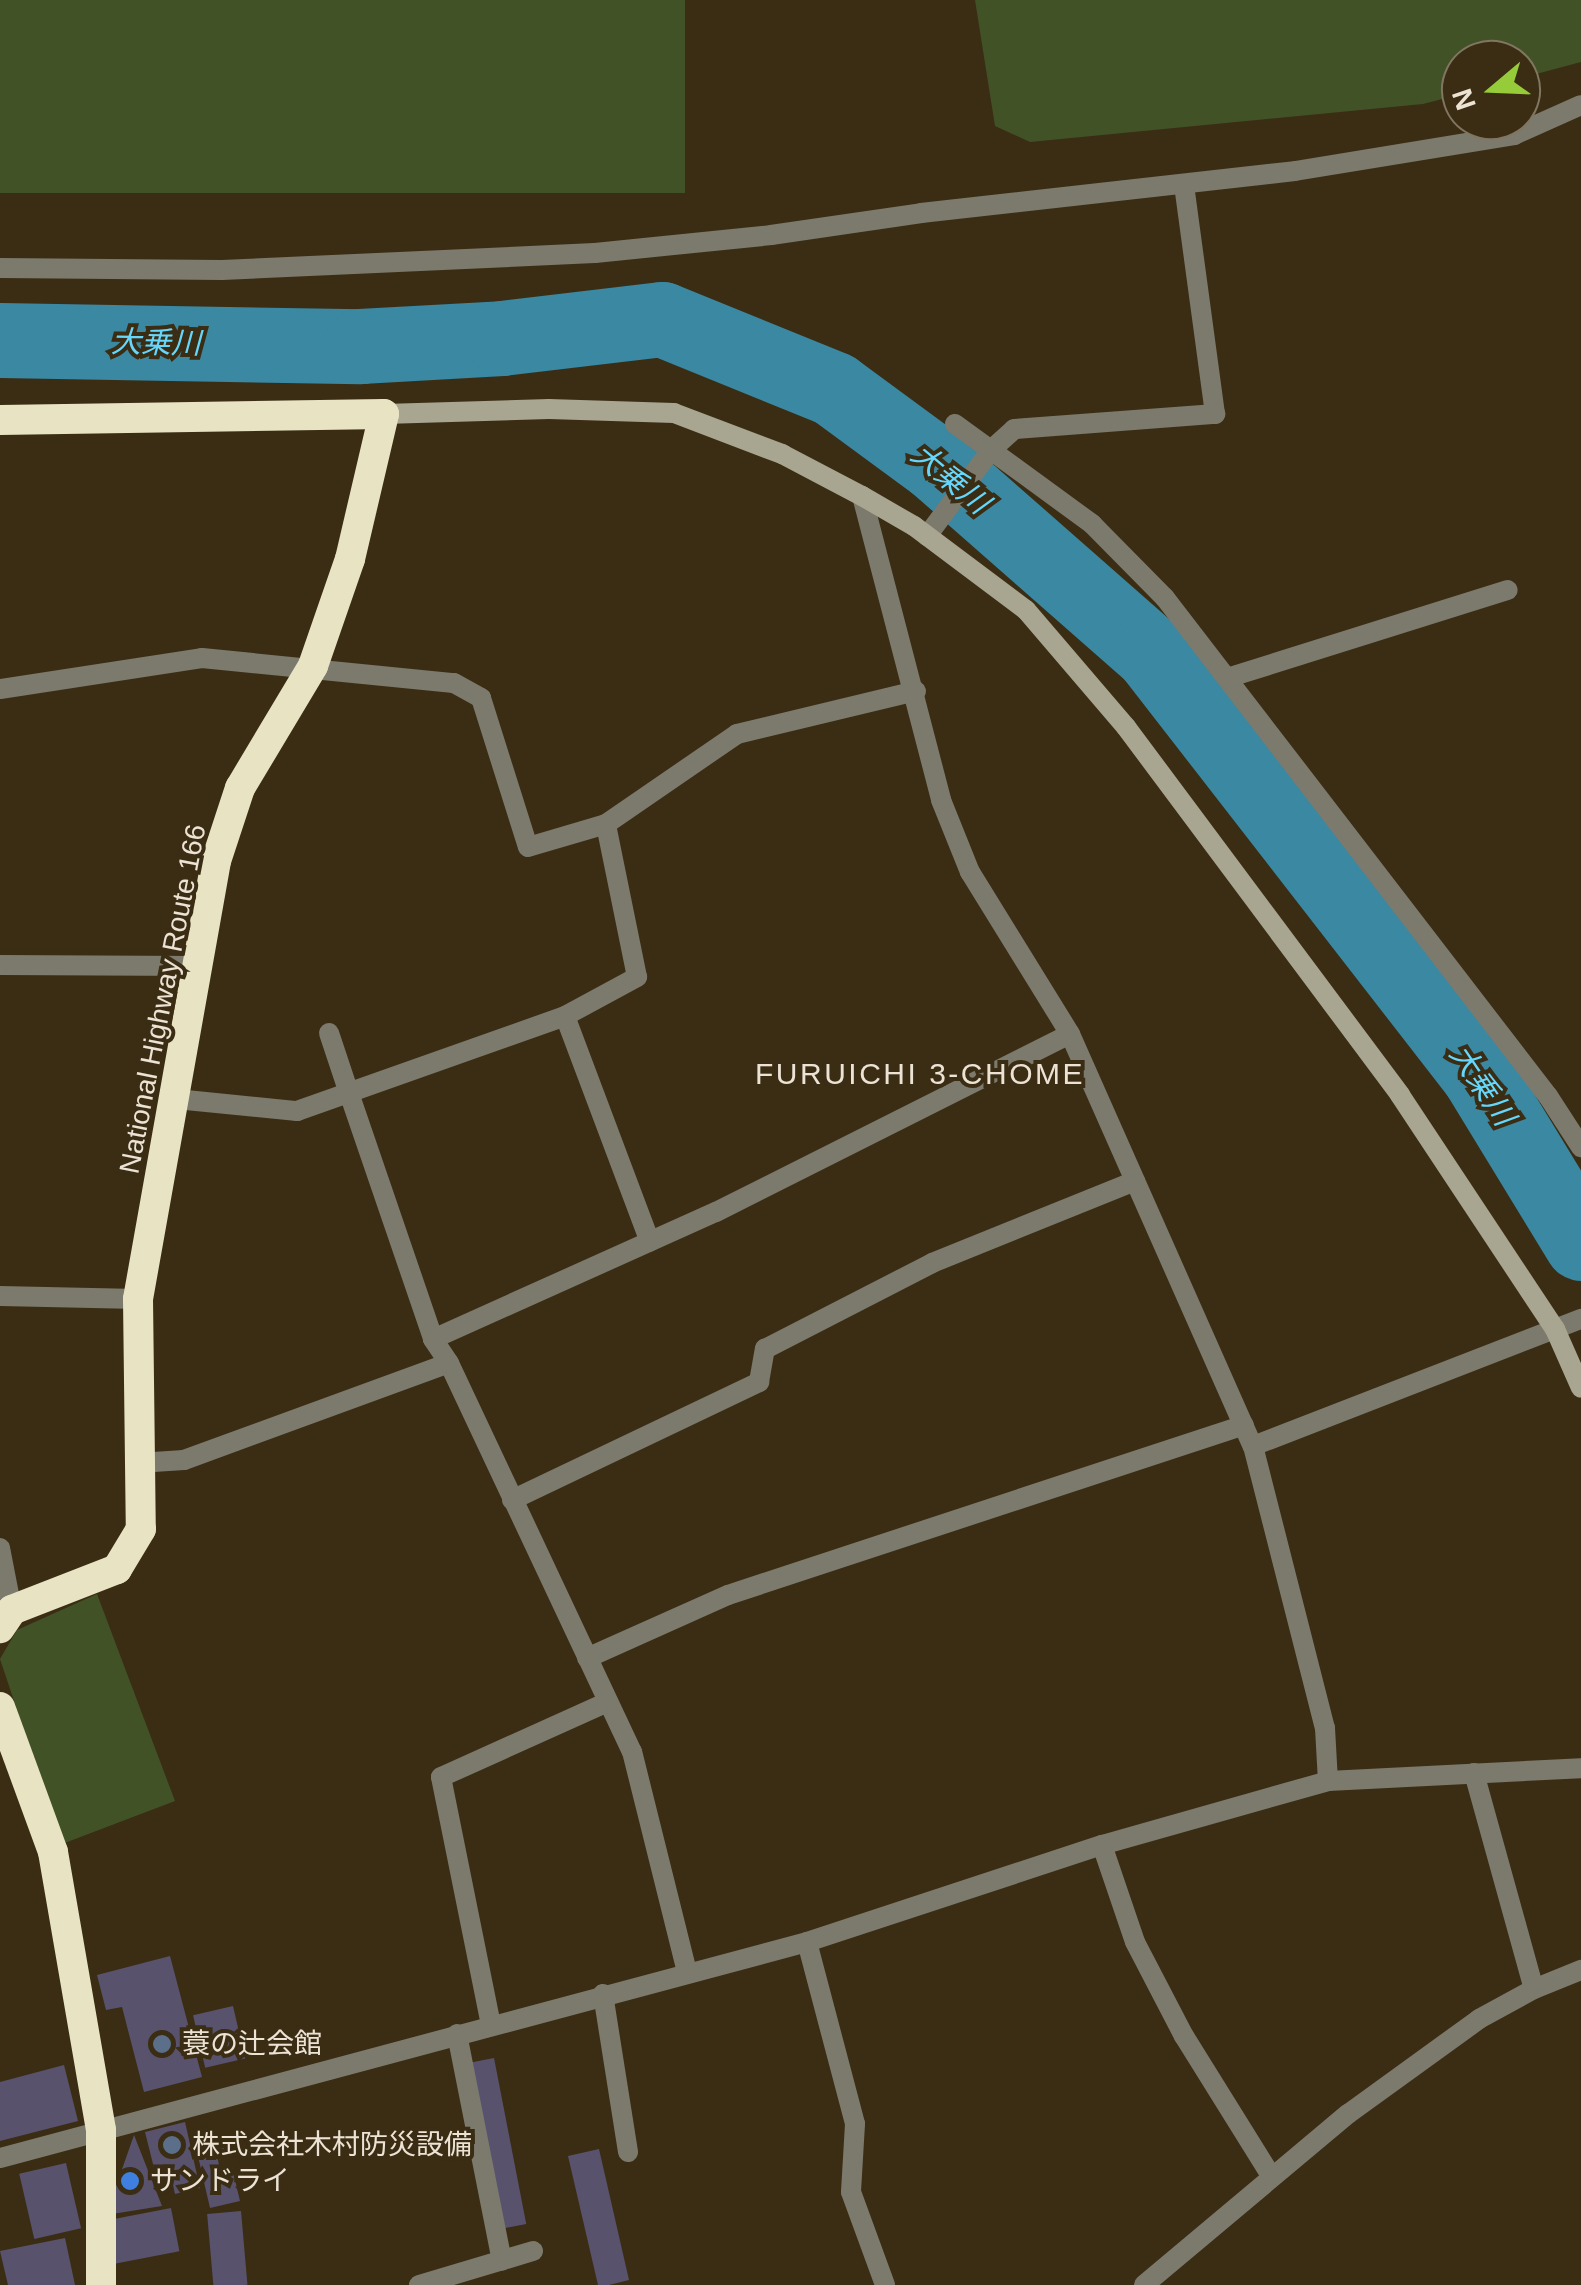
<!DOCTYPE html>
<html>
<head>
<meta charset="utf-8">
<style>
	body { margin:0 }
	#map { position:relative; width:1581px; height:2285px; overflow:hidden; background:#3a2d14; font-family:Helvetica,"Noto Sans JP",sans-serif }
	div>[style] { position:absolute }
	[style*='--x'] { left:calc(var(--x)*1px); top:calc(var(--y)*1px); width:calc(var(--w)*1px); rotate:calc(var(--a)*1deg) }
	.green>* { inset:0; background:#425227; transform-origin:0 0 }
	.river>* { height:75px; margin:-37.5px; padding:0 37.5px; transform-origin:37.5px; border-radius:37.5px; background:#3a88a2 }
	.building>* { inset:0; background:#58526d; transform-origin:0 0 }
	.lane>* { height:20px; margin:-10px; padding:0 10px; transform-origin:10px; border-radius:10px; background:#7c7a6d }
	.street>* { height:20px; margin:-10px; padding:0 10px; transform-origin:10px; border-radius:10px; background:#7c7a6d }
	.secondary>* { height:20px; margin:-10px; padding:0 10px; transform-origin:10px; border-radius:10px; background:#a8a590 }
	.highway>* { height:30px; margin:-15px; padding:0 15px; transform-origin:15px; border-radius:15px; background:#e8e3c3 }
	.dots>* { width:28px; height:28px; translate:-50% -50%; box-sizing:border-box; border:5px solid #3a2d14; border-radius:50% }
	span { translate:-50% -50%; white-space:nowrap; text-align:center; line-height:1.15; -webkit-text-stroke:8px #3a2d14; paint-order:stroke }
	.street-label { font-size:28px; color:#ece3d5 }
	.poi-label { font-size:28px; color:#ece3d5 }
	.left { translate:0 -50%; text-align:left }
	.water-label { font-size:30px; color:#65d7fc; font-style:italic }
	.neighbourhood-label { font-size:30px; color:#ece3d5; letter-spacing:2.5px }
	.north { position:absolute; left:1441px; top:40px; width:100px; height:100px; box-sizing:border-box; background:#3a2d14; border:2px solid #817661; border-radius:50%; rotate:251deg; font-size:28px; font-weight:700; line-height:40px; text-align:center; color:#ece3d5 }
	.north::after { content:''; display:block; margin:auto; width:35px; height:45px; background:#96cc3a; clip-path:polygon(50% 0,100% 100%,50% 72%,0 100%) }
</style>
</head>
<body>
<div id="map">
	<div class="green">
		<div style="left:0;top:0;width:685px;height:193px"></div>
		<div style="clip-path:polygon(975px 0,1581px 0,1581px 62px,1521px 78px,1521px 60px,1461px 60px,1461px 94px,1423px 104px,1030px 142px,995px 126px)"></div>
		<div style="clip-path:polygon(97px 1594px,175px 1801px,62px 1844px,0 1659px,17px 1630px)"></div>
	</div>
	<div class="river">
		<div style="--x:0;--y:340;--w:360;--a:1"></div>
		<div style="--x:360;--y:346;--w:142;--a:-3.2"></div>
		<div style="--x:502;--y:338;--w:161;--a:-6.8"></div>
		<div style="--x:662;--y:319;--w:186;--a:22.1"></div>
		<div style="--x:834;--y:389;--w:127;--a:36.3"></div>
		<div style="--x:936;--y:464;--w:288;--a:41.3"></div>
		<div style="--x:1152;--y:654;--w:532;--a:52.18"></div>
		<div style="--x:1478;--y:1074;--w:198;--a:58.6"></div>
	</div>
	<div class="building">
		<div style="clip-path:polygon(170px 1956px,202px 2077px,144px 2092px,122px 2007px,106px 2010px,97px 1975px)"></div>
		<div style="left:233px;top:2006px;width:54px;height:41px;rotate:77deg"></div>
		<div style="left:494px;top:2058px;width:169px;height:25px;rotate:79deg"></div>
		<div style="clip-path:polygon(64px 2065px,78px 2121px,0 2141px,0 2082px)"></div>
		<div style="clip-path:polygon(185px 2122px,200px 2188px,175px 2194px,170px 2172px,156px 2176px,145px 2132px)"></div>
		<div style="clip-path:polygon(223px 2132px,230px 2157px,218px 2160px,220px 2170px,232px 2167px,240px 2201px,210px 2208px,194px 2139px)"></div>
		<div style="clip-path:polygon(134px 2135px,162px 2206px,106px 2215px)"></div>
		<div style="clip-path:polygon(599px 2149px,629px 2280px,609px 2285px,598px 2285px,568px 2156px)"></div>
		<div style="left:66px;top:2163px;width:67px;height:48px;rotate:77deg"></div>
		<div style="left:171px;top:2208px;width:44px;height:66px;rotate:79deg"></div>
		<div style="left:241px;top:2211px;width:74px;height:34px;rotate:85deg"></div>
		<div style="clip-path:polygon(65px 2238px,75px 2285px,8px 2285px,0 2251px)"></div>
	</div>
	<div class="lane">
		<div style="--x:329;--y:1033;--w:63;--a:71.6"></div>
		<div style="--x:603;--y:1994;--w:160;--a:81"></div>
	</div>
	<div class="street">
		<div style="--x:0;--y:268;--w:222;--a:0.5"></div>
		<div style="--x:222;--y:270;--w:373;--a:-2.6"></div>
		<div style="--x:595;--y:253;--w:177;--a:-5.8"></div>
		<div style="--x:771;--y:235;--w:152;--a:-8.3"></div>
		<div style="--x:921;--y:213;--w:376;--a:-6.4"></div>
		<div style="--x:1295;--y:171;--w:222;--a:-9.3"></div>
		<div style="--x:1514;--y:135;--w:73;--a:-24.1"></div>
		<div style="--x:955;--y:424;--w:170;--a:36.1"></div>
		<div style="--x:1092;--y:524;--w:104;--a:45.4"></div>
		<div style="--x:1165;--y:598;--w:628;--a:52.44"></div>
		<div style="--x:1548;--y:1096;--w:61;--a:57.1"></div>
		<div style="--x:862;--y:496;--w:314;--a:75.4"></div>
		<div style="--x:941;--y:800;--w:78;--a:68.1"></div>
		<div style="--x:970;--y:872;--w:190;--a:58.3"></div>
		<div style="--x:1070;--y:1034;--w:451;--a:66.1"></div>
		<div style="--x:1253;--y:1446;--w:352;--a:-21.2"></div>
		<div style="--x:927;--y:536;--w:107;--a:-53.3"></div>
		<div style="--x:991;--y:450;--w:31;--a:-42"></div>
		<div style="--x:1014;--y:429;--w:202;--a:-4.3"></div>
		<div style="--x:1215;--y:414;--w:230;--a:-97.7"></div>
		<div style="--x:1227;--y:678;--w:294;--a:-17.4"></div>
		<div style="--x:0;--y:689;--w:204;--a:-8.7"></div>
		<div style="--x:202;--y:658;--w:253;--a:5.7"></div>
		<div style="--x:454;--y:683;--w:31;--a:29"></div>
		<div style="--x:481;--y:698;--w:156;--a:72.5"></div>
		<div style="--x:528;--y:847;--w:81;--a:-16.4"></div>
		<div style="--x:606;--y:824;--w:159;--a:-34.5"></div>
		<div style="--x:737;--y:734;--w:184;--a:-13.5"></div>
		<div style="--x:0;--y:965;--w:197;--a:0.3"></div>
		<div style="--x:565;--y:1016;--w:241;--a:69.4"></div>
		<div style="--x:349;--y:1093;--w:260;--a:71.1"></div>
		<div style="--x:176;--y:1099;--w:122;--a:5.7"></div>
		<div style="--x:297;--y:1111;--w:284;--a:-19.5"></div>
		<div style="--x:565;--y:1016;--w:82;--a:-28.4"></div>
		<div style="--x:637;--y:977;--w:156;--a:-101.5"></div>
		<div style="--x:0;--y:1296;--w:138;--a:1.2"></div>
		<div style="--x:1253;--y:1446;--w:291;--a:75.7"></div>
		<div style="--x:1325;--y:1728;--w:53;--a:86.8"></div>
		<div style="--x:138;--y:1463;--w:46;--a:-3.7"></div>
		<div style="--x:184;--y:1460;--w:282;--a:-20.1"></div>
		<div style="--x:512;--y:1500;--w:274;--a:-25.5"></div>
		<div style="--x:759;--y:1382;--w:34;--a:-80"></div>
		<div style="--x:765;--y:1349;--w:188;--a:-27.2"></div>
		<div style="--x:932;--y:1263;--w:219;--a:-22"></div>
		<div style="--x:0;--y:1548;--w:63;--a:79"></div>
		<div style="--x:587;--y:1658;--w:154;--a:-24.1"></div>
		<div style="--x:728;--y:1595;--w:543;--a:-18.23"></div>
		<div style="--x:1474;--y:1773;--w:224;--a:74.5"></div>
		<div style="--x:1102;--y:1845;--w:102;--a:71.2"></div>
		<div style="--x:1135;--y:1942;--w:106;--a:62.5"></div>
		<div style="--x:1184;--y:2036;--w:165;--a:58.1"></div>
		<div style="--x:807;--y:1942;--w:188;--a:75.2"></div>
		<div style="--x:855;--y:2124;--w:68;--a:93.4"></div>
		<div style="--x:851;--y:2192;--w:99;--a:69.9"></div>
		<div style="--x:687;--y:1972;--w:227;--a:-104"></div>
		<div style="--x:632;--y:1752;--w:430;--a:-115.2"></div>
		<div style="--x:449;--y:1363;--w:29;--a:-124"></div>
		<div style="--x:433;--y:1339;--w:310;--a:-24.2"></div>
		<div style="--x:716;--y:1212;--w:396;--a:-26.7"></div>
		<div style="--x:491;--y:2025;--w:253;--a:-101.4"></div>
		<div style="--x:441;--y:1777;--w:183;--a:-24.2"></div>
		<div style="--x:457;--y:2034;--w:231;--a:78.8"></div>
		<div style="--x:0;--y:2158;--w:835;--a:-14.98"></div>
		<div style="--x:807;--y:1942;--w:311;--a:-18.2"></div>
		<div style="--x:1102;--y:1845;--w:235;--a:-15.8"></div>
		<div style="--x:1328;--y:1781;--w:253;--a:-2.9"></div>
		<div style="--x:419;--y:2285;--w:119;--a:-16.6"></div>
		<div style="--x:1144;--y:2285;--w:266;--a:-40"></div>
		<div style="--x:1348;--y:2114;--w:162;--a:-35.9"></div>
		<div style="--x:1479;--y:2019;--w:63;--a:-28.6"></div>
		<div style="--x:1534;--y:1989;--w:51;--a:-22"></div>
	</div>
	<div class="secondary">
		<div style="--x:384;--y:414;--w:165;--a:-1.7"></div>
		<div style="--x:549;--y:409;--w:125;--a:1.8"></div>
		<div style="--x:674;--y:413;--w:116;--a:20.8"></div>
		<div style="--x:782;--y:454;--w:90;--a:27.7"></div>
		<div style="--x:862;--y:496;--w:60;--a:30"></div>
		<div style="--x:914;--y:526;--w:140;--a:36.9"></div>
		<div style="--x:1026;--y:610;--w:154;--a:49.5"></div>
		<div style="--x:1126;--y:727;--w:459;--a:53.3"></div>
		<div style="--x:1400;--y:1095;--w:281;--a:56.5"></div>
		<div style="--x:1555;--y:1329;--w:64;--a:66.2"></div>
	</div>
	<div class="highway">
		<div style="--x:0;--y:420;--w:384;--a:-0.9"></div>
		<div style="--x:384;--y:414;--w:149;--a:103.2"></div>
		<div style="--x:350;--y:559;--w:113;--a:109.1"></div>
		<div style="--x:313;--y:666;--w:142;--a:120.9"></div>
		<div style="--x:240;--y:788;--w:77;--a:108.2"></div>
		<div style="--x:216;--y:861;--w:445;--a:100.1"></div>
		<div style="--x:138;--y:1299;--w:230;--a:89.3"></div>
		<div style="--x:141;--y:1529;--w:47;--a:121"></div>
		<div style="--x:117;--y:1569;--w:113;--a:158.7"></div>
		<div style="--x:12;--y:1610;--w:22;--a:124"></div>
		<div style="--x:0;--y:1707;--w:154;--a:69.9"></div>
		<div style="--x:53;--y:1852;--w:282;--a:80.2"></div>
		<div style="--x:101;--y:2130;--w:155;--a:90"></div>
	</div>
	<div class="dots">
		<div style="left:162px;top:2044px;background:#5c6f8a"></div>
		<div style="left:172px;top:2145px;background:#5c6f8a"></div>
		<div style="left:130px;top:2181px;background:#3f7fe0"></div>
	</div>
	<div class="street-label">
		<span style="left:163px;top:999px;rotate:-79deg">National Highway Route 166</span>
	</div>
	<div class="poi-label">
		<span class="left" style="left:182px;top:2044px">蓑の辻会館</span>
		<span class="left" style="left:192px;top:2145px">株式会社木村防災設備</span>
		<span class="left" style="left:150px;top:2181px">サンドライ</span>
	</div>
	<div class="water-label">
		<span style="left:156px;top:343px;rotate:1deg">大乗川</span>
		<span style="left:950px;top:479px;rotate:40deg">大乗川</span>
		<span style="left:1482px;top:1085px;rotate:56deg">大乗川</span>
	</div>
	<div class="neighbourhood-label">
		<span style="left:920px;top:1074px">FURUICHI 3-CHOME</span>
	</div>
	<div class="north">N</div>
</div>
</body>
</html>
